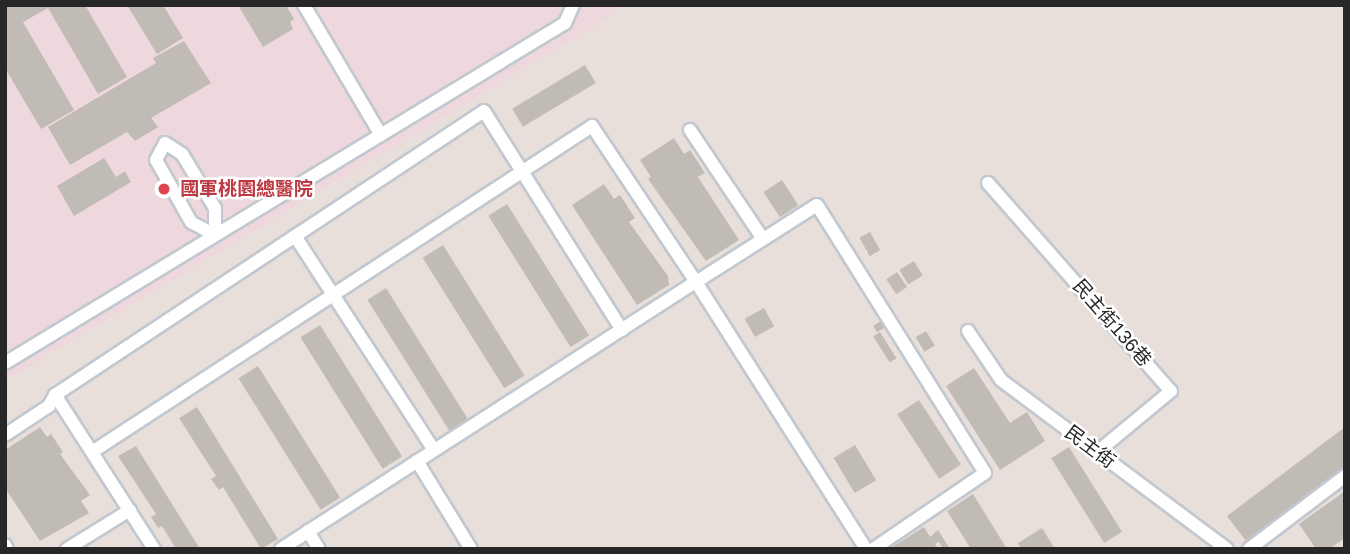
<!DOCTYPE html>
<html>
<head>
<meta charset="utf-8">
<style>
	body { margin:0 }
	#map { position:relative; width:1350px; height:554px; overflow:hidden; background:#e9dfda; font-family:Helvetica,"Noto Sans TC",sans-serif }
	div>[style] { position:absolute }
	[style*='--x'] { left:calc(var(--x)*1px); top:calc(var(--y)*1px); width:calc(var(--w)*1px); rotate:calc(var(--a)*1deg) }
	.medical>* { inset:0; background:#efd7de }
	.building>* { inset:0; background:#c1bbb6; transform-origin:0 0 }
	.roads { filter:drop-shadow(2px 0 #c2c8d0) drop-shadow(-2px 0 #c2c8d0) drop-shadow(0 2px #c2c8d0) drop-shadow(0 -2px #c2c8d0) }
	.minor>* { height:12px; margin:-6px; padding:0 6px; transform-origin:6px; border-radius:6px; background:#fff }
	.dots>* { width:19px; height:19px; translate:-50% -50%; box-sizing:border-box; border:4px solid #fff; border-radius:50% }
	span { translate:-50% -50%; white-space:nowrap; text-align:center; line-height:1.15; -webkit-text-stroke:5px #fff; paint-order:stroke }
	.health-label { font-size:19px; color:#be3a42; font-weight:700 }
	.left { translate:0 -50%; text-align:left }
	.street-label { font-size:19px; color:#272727 }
	.frame { position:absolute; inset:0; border:7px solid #272727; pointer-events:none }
</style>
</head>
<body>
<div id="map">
	<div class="medical">
		<div style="clip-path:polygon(5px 5px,622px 5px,608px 18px,5px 381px)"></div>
	</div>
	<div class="building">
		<div style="clip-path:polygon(5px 5px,85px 5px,127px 77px,98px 94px,48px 8px,23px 22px,74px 110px,41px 129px,5px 68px)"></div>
		<div style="clip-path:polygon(127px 5px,163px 5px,183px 38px,157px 54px)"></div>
		<div style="clip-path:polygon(238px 5px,286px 5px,294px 19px,290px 22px,293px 29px,263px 47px)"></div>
		<div style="clip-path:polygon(184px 41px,211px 83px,151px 118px,158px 127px,135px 141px,127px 132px,70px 165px,48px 127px,156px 63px,153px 58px)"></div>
		<div style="left:585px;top:65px;width:21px;height:85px;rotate:59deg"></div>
		<div style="clip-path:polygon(674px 138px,684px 154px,690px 150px,705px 173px,698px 177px,739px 240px,706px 261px,648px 179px,651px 177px,640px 160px)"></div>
		<div style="clip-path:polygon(104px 158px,116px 177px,125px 171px,131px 182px,74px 216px,57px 186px)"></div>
		<div style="left:782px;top:180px;width:30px;height:22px;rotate:57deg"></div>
		<div style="clip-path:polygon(604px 184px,614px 199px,620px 195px,635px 218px,629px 222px,668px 276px,669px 285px,637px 305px,572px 205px)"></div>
		<div style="left:507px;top:204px;width:155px;height:22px;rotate:58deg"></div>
		<div style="left:870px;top:232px;width:21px;height:12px;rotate:61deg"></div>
		<div style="left:443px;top:245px;width:154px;height:24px;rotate:58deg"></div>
		<div style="left:914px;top:261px;width:17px;height:17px;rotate:59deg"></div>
		<div style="left:897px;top:272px;width:18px;height:13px;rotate:56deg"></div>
		<div style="left:386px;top:288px;width:155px;height:22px;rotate:58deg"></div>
		<div style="left:764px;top:308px;width:21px;height:22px;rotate:61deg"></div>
		<div style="clip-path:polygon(884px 319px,888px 326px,877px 332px,873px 326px)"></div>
		<div style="left:320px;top:325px;width:155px;height:23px;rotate:58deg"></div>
		<div style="left:926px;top:331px;width:17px;height:12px;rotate:59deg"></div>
		<div style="left:880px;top:332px;width:31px;height:8px;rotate:58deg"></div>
		<div style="left:258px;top:366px;width:155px;height:23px;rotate:58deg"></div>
		<div style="clip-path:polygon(974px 368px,1010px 423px,1027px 412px,1045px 441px,1000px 470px,946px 386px)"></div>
		<div style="left:919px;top:400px;width:77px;height:26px;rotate:57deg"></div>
		<div style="clip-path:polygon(197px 407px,278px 539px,261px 549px,223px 487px,219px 490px,211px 479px,216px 476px,179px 418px)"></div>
		<div style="clip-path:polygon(40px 427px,47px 437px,51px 434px,63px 452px,60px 454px,90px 495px,81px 501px,89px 513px,40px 541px,5px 488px,5px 450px)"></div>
		<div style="clip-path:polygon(1345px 427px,1345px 466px,1246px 541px,1227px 516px)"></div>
		<div style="left:855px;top:445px;width:41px;height:25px;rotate:59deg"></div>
		<div style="clip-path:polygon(136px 446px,200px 549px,176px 549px,162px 526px,158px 528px,151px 517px,156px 514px,118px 456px)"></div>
		<div style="left:1069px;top:447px;width:100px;height:21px;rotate:58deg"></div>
		<div style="clip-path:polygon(1345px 491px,1345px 538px,1329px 549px,1316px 549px,1299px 524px)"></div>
		<div style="clip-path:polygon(973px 494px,1007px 549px,971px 549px,947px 511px)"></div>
		<div style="clip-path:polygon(924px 527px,930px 537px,938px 530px,950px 549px,943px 549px,939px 542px,935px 544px,938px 549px,889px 549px)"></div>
		<div style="clip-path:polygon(1042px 528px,1055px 549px,1021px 549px,1018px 543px)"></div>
	</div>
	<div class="roads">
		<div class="minor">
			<div style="--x:304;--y:5;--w:151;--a:59.4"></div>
			<div style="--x:690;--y:130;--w:131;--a:56.2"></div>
			<div style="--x:165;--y:143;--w:20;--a:33"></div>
			<div style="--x:182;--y:154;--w:63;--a:58.6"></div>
			<div style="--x:215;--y:208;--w:27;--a:90"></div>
			<div style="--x:215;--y:235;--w:27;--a:-152"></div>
			<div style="--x:191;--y:222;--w:71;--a:-119.4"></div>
			<div style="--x:156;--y:160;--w:19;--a:-62"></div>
			<div style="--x:988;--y:183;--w:277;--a:48.7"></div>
			<div style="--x:1171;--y:391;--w:97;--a:140.4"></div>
			<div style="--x:295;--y:236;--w:255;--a:57"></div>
			<div style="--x:968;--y:331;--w:59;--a:56"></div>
			<div style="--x:1001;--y:380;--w:282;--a:36.8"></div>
			<div style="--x:5;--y:363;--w:655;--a:-31.26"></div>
			<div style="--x:565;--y:23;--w:20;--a:-66"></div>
			<div style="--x:5;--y:435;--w:53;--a:-33.4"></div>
			<div style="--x:49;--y:406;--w:13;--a:-61"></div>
			<div style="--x:92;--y:452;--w:597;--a:-33.1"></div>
			<div style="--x:592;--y:126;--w:187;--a:56.3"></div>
			<div style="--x:696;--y:282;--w:143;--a:-32.5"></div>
			<div style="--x:817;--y:205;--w:316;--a:57.9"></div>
			<div style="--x:985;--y:473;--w:135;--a:145.8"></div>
			<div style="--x:417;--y:461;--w:103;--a:58.5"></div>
			<div style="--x:308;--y:531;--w:21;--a:59"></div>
			<div style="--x:5;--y:545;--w:4;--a:63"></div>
			<div style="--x:67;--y:549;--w:74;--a:-31.8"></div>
			<div style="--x:154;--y:549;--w:183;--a:-122.7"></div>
			<div style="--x:55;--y:395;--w:514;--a:-33.5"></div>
			<div style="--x:484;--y:111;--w:259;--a:57.8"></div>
			<div style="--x:281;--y:549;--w:493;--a:-32.8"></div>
			<div style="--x:696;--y:282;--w:317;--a:57.5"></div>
			<div style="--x:1249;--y:549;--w:121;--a:-37.2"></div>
		</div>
	</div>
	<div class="dots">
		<div style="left:164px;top:189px;background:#e0444e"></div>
	</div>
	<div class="health-label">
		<span class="left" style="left:180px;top:189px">國軍桃園總醫院</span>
	</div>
	<div class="street-label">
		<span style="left:1112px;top:323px;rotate:49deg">民主街136巷</span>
		<span style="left:1090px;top:447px;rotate:37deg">民主街</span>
	</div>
	<div class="frame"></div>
</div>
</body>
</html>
